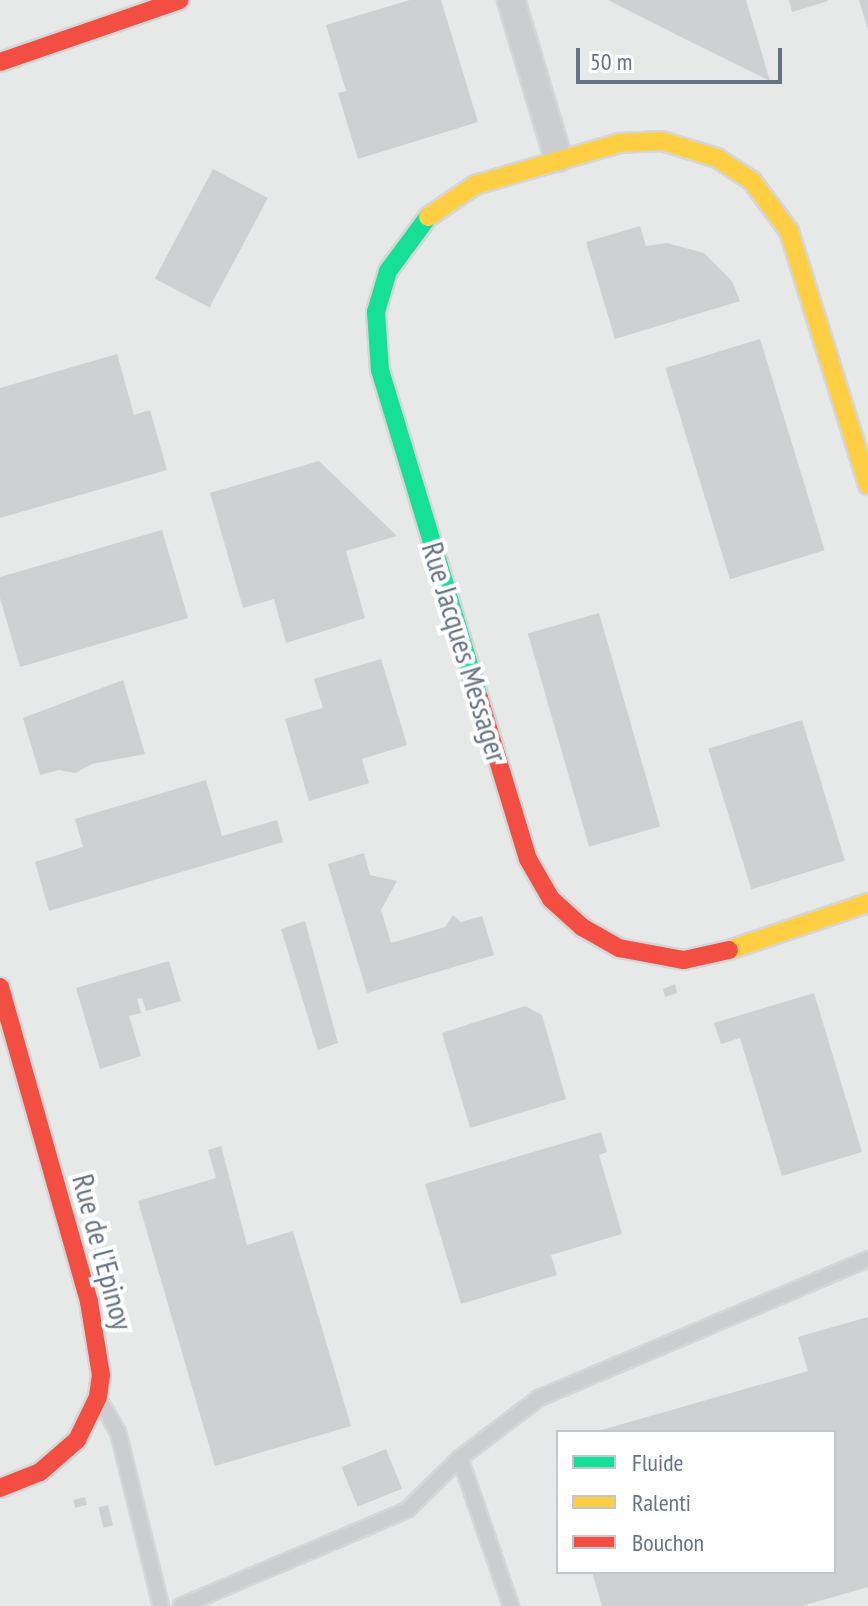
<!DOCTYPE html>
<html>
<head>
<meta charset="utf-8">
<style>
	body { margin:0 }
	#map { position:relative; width:868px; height:1606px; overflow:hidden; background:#f8f8f8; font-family:"PT Sans Narrow",sans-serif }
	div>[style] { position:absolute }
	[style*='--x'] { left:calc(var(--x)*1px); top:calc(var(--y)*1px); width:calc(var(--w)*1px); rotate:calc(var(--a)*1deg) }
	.built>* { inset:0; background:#e7e8e8 }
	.building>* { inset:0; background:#cfd0d1; transform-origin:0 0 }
	.roads { filter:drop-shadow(2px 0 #d5d6d7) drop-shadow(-2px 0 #d5d6d7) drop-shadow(0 2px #d5d6d7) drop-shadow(0 -2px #d5d6d7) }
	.lane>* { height:14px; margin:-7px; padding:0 7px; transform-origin:7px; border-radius:7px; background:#cbcdce }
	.street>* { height:26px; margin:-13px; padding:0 13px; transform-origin:13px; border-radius:13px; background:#cbcdce }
	.fast>* { height:18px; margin:-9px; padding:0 9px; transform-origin:9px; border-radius:9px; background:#16e098 }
	.slow>* { height:18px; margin:-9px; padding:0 9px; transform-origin:9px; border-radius:9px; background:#ffcf43 }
	.jam>* { height:18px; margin:-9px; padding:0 9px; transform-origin:9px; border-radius:9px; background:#f24e42 }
	span { translate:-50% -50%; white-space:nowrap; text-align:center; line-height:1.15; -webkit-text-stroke:8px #fff; paint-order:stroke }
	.street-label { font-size:30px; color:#667481 }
	.legend { position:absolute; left:556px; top:1430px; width:280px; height:144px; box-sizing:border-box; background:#fff; border:2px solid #c2c7cd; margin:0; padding:10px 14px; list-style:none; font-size:24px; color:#667481 }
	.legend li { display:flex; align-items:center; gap:16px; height:40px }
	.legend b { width:40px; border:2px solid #c2c7cd }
	.scale { position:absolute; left:576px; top:48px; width:206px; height:36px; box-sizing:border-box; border:4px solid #667481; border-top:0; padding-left:10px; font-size:24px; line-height:28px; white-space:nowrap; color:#667481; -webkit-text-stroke:6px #fff; paint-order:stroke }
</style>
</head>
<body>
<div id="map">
	<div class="built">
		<div style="clip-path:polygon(evenodd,0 0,868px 0,868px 1606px,0 1606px,0 0,558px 1432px,834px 1432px,834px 1572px,558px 1572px,558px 1432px)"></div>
	</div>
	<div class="building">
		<div style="clip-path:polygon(410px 0,441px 0,478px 122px,358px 159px,338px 93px,346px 91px,326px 25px)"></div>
		<div style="clip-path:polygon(608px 0,746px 0,770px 81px,681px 37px)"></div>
		<div style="clip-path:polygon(789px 0,828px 0,828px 1px,792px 12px)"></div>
		<div style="clip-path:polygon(859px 0,868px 0,868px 27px,867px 27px)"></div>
		<div style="left:213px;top:169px;width:62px;height:124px;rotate:28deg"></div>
		<div style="clip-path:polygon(640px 226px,646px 246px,667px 243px,704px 253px,732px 281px,740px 301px,615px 339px,586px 242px)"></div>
		<div style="left:760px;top:339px;width:221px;height:99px;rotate:73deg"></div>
		<div style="clip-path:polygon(117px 354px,134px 415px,150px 410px,167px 470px,0 518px,0 388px)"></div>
		<div style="clip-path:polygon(319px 461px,397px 536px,346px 551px,365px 618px,286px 643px,274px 599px,243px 608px,210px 493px)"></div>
		<div style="clip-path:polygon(162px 530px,188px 618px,20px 667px,0 598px,0 577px)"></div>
		<div style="left:599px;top:613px;width:222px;height:74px;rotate:74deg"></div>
		<div style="clip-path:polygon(381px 659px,407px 745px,362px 759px,369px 783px,309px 801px,285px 719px,323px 708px,314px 679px)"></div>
		<div style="clip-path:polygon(123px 680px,145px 754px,92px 764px,75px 773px,59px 770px,40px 775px,23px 718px)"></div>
		<div style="left:802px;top:720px;width:147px;height:98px;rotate:73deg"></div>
		<div style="clip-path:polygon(206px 780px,222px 836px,277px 820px,283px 842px,49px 911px,35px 862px,83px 847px,75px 819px)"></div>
		<div style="clip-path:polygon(364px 853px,370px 875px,397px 881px,381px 910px,391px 943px,445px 927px,453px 915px,461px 922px,482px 916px,494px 955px,367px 993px,328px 864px)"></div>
		<div style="clip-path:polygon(305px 921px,338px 1043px,318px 1050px,281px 929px)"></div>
		<div style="clip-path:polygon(169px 961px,181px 1001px,146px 1011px,142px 998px,137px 999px,141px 1013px,129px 1016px,141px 1056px,100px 1069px,76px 988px)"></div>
		<div style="clip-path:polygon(675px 984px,677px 993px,665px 997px,663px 989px)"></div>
		<div style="clip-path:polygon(814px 993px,862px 1152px,782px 1176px,740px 1038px,721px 1044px,714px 1023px)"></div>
		<div style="clip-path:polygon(525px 1006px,542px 1015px,566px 1099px,470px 1128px,442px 1033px)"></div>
		<div style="clip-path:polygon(601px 1132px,607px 1152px,599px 1155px,622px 1234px,551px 1255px,557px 1275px,461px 1304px,425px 1184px)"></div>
		<div style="clip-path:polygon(221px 1146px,247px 1245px,293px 1231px,351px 1426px,215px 1466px,138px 1201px,216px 1178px,208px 1150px)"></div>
		<div style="clip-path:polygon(868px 1317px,868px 1587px,802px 1606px,602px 1606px,592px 1572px,834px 1572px,834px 1432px,598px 1431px,808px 1371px,798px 1337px)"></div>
		<div style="left:386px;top:1449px;width:43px;height:48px;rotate:68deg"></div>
		<div style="left:85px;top:1497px;width:8px;height:12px;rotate:76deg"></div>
		<div style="left:108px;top:1505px;width:21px;height:10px;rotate:76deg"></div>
	</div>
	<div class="roads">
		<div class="lane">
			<div style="--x:100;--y:1401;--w:36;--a:60"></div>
			<div style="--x:118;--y:1432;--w:179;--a:76.1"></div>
			<div style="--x:460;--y:1458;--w:157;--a:71"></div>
			<div style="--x:181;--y:1606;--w:246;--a:-23"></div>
			<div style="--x:407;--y:1510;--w:74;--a:-44.5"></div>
			<div style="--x:460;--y:1458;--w:99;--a:-37.2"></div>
			<div style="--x:539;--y:1398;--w:357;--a:-22.9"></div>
		</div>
		<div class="street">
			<div style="--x:511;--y:0;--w:165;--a:73.4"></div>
		</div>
		<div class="fast">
			<div style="--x:428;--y:217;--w:67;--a:126.5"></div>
			<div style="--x:388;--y:271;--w:43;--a:106.3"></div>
			<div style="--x:376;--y:312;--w:58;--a:86.1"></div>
			<div style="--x:380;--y:370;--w:343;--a:73.2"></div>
		</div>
		<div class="slow">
			<div style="--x:428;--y:217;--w:57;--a:-34.2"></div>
			<div style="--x:475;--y:185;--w:151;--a:-16.2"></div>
			<div style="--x:620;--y:143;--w:42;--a:-2.7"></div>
			<div style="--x:662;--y:141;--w:58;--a:17.2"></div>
			<div style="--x:717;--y:158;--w:42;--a:33.3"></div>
			<div style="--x:752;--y:181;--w:62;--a:53.5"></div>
			<div style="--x:789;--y:231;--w:266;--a:72.7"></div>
			<div style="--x:729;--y:950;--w:147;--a:-18.7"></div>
		</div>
		<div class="jam">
			<div style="--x:0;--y:62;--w:190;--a:-19"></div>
			<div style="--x:479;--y:698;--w:168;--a:73.1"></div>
			<div style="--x:528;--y:859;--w:46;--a:60.1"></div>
			<div style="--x:551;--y:899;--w:42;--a:42.1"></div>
			<div style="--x:582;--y:927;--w:43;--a:29.6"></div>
			<div style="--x:619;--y:948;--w:66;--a:10.5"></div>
			<div style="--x:684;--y:960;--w:46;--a:-12.5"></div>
			<div style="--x:0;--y:987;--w:327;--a:74.2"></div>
			<div style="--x:89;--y:1302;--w:74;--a:80.7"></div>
			<div style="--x:101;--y:1375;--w:22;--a:98"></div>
			<div style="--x:98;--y:1397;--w:48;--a:116"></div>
			<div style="--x:77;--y:1440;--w:49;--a:139.1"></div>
			<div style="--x:40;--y:1472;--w:43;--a:158.2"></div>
		</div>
	</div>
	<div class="street-label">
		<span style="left:465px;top:652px;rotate:73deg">Rue Jacques Messager</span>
		<span style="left:103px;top:1252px;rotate:75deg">Rue de l'Epinoy</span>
	</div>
	<ul class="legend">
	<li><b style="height:10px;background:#16e098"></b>Fluide</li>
	<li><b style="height:10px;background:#ffcf43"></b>Ralenti</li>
	<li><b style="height:10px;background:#f24e42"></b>Bouchon</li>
	</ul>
	<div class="scale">50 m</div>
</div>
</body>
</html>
